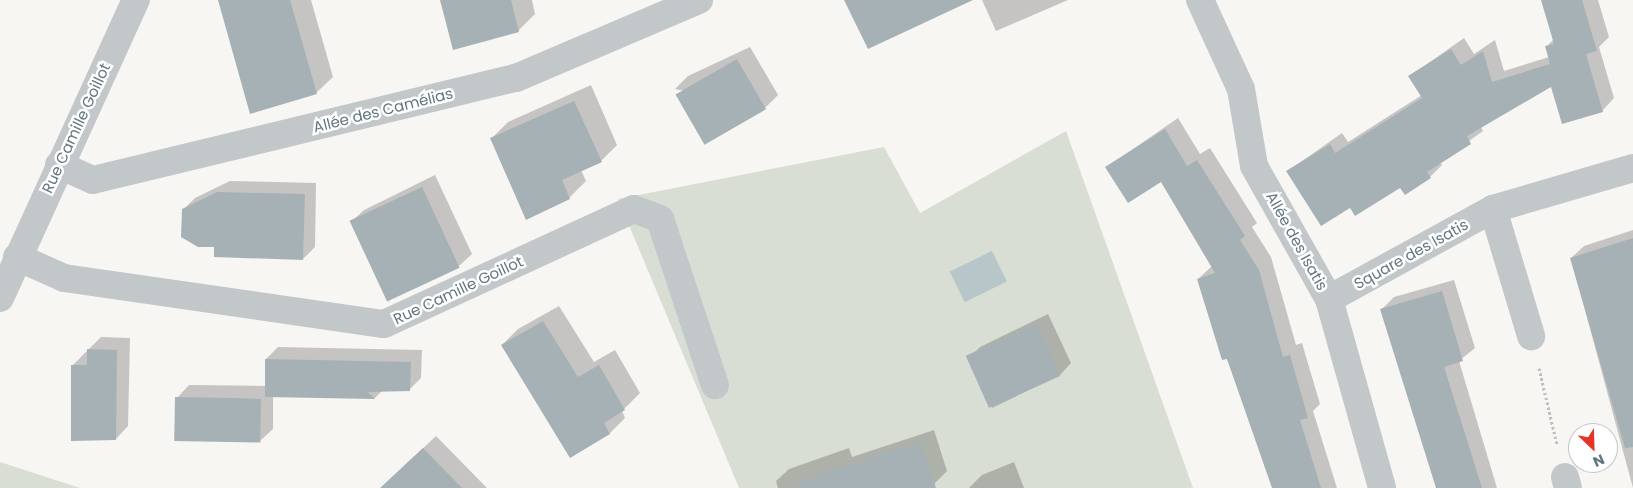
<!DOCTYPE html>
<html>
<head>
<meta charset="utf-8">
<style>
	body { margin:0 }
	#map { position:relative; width:1633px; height:488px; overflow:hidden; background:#f7f6f3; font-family:Poppins,sans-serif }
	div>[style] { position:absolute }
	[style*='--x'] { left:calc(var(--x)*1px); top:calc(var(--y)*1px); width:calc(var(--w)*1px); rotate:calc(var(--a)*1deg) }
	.green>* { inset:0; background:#d9ded4 }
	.water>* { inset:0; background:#b7c6c8; transform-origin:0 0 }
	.shadow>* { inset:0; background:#0003 }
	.building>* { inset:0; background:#a6b1b5; transform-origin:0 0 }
	.path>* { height:3px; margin-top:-1.5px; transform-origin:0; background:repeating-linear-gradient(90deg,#bcbfc0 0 2.5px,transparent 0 5px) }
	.minor>* { height:28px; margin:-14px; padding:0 14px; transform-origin:14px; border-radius:14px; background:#c2c7c9 }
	span { translate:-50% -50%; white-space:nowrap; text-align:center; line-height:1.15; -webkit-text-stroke:5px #fff; paint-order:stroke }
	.street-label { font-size:15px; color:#61767e }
	.north { position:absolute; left:1568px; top:423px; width:50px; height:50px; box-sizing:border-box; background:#fff; border:1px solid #c0c8cb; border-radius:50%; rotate:156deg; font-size:14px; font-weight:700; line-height:20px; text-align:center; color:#61767e }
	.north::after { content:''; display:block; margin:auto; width:18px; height:22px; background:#e53325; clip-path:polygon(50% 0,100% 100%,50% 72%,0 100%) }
</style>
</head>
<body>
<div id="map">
	<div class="green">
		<div style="clip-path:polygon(1066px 131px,1193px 488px,739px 488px,618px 199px,884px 147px,920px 213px)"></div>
		<div style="clip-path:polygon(0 462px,80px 488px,0 488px)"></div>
	</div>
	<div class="water">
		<div style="left:992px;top:251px;width:34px;height:47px;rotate:64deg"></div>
	</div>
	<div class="shadow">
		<div style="clip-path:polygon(224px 0,311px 0,333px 77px,316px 93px)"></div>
		<div style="clip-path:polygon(441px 0,532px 0,535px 14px,519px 30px,454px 48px)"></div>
		<div style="clip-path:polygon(982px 0,1068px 0,996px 31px)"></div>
		<div style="clip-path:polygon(1542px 0,1598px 0,1609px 37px,1599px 47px,1614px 98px,1602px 111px,1552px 85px,1481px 127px,1483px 131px,1440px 162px,1442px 165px,1430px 177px,1350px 206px,1288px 171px,1342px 133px,1348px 142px,1422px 95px,1410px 76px,1464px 38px,1474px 54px,1495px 40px,1504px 71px,1549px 57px,1546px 47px,1554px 39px)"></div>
		<div style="clip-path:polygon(750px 47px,778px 95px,765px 108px,675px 89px,688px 76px)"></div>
		<div style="clip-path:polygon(591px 85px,617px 145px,601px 161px,581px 170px,586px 181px,569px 198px,491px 139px,508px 122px)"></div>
		<div style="clip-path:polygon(1178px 118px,1200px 154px,1210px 148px,1257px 223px,1252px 227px,1271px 257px,1296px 345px,1302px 343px,1320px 404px,1313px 411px,1337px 488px,1274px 488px,1198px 279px,1212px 266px,1161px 181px,1107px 167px)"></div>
		<div style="clip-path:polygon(435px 175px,472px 254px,459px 266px,351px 222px,364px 210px)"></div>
		<div style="clip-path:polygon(230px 181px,316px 183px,315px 247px,303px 259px,183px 210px,195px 198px)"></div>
		<div style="clip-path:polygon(1633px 230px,1633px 488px,1571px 258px,1584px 246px)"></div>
		<div style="clip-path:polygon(1454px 280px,1475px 348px,1459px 361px,1497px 488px,1437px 488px,1382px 309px,1394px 297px)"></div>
		<div style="clip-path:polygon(559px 306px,594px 362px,615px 350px,640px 393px,622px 411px,625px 418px,610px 433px,571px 457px,502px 345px,518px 329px)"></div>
		<div style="clip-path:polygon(1048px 314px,1071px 363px,1060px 375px,992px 408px,969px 358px,980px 347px)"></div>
		<div style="clip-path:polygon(101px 337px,130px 338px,128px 426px,116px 439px,72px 366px)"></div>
		<div style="clip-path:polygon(278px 347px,422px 350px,421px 378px,409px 390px,383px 390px,375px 398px,273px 396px,273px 429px,260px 441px,177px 398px,189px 385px,266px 386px,266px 359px)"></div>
		<div style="clip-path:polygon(934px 430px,947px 471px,934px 484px,921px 488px,778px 488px,776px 481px,789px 469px,849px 448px,852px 457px)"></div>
		<div style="clip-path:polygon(436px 436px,487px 488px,402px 488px,405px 465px)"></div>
		<div style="clip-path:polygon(1014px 462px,1024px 488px,969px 488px,982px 475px)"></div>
	</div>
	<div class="building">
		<div style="clip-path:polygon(218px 0,290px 0,317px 94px,250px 114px)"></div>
		<div style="clip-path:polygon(440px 0,511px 0,519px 32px,453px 50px)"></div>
		<div style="clip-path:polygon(844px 0,973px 0,868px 49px)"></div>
		<div style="clip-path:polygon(1541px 0,1582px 0,1597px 51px,1586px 54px,1603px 112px,1562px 124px,1551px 87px,1467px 136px,1471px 144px,1427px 172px,1431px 178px,1405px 195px,1400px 188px,1355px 216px,1350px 208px,1321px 226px,1286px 171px,1330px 144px,1335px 153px,1422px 98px,1408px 76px,1451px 49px,1461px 65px,1483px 51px,1492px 82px,1550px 64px,1545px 46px,1554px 44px)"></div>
		<div style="left:737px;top:59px;width:58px;height:71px;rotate:60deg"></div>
		<div style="clip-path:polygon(574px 101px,602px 162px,562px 180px,570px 199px,526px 220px,490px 138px)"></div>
		<div style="clip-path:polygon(1165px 129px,1187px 166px,1197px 160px,1245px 236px,1240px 240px,1259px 270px,1283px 357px,1290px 355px,1308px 418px,1300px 420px,1321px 488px,1272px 488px,1227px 359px,1222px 360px,1197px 279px,1215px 273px,1161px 182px,1128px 203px,1105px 167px)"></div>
		<div style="left:422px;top:187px;width:89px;height:80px;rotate:65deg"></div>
		<div style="clip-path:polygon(217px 192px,305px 194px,303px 260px,214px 257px,214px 247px,198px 247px,181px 237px,182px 209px)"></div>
		<div style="clip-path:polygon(1633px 238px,1633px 447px,1625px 448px,1570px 258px)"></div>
		<div style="clip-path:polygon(1442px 291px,1463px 361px,1444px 367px,1482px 488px,1436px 488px,1380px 309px)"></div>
		<div style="clip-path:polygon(543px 321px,578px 377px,599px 365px,625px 410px,604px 423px,610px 434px,570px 458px,501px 345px)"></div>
		<div style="left:1037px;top:324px;width:57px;height:78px;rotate:66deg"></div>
		<div style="clip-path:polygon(87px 349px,117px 350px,116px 440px,71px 441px,71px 365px,87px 365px)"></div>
		<div style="clip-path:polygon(265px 359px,411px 362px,410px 391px,368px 392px,375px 399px,265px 397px)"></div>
		<div style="left:175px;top:397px;width:86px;height:44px;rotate:1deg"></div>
		<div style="clip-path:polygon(921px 442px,936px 488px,800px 488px,799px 482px)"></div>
		<div style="clip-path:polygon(423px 448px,462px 488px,380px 488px)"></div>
	</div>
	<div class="path">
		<div style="--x:1539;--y:368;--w:79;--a:76.8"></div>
	</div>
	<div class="minor">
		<div style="--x:1200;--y:0;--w:98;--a:65.3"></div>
		<div style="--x:1241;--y:89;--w:78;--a:80.4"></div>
		<div style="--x:1254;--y:166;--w:153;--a:60.6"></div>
		<div style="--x:1329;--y:299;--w:196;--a:74.3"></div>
		<div style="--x:59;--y:165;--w:37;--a:24"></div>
		<div style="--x:93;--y:180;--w:435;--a:-13.6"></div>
		<div style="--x:516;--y:78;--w:199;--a:-23.1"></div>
		<div style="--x:1493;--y:209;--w:133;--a:73.3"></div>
		<div style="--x:17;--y:257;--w:51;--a:24.1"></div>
		<div style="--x:64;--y:278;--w:323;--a:8.2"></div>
		<div style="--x:384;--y:324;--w:275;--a:-24.7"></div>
		<div style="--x:634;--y:209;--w:28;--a:21"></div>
		<div style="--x:660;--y:219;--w:175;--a:71.7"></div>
		<div style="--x:0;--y:298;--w:328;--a:-65.5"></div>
		<div style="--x:1329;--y:299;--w:187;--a:-28.8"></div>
		<div style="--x:1493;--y:209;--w:146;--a:-16.3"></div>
		<div style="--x:1565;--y:477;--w:11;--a:75"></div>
	</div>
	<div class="street-label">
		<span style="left:383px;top:110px;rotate:-14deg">Allée des Camélias</span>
		<span style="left:76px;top:128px;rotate:-65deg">Rue Camille Goillot</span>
		<span style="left:1297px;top:241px;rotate:61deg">Allée des Isatis</span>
		<span style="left:1411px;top:254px;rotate:-29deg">Square des Isatis</span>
		<span style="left:458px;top:290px;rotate:-25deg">Rue Camille Goillot</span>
	</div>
	<div class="north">N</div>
</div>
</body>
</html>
